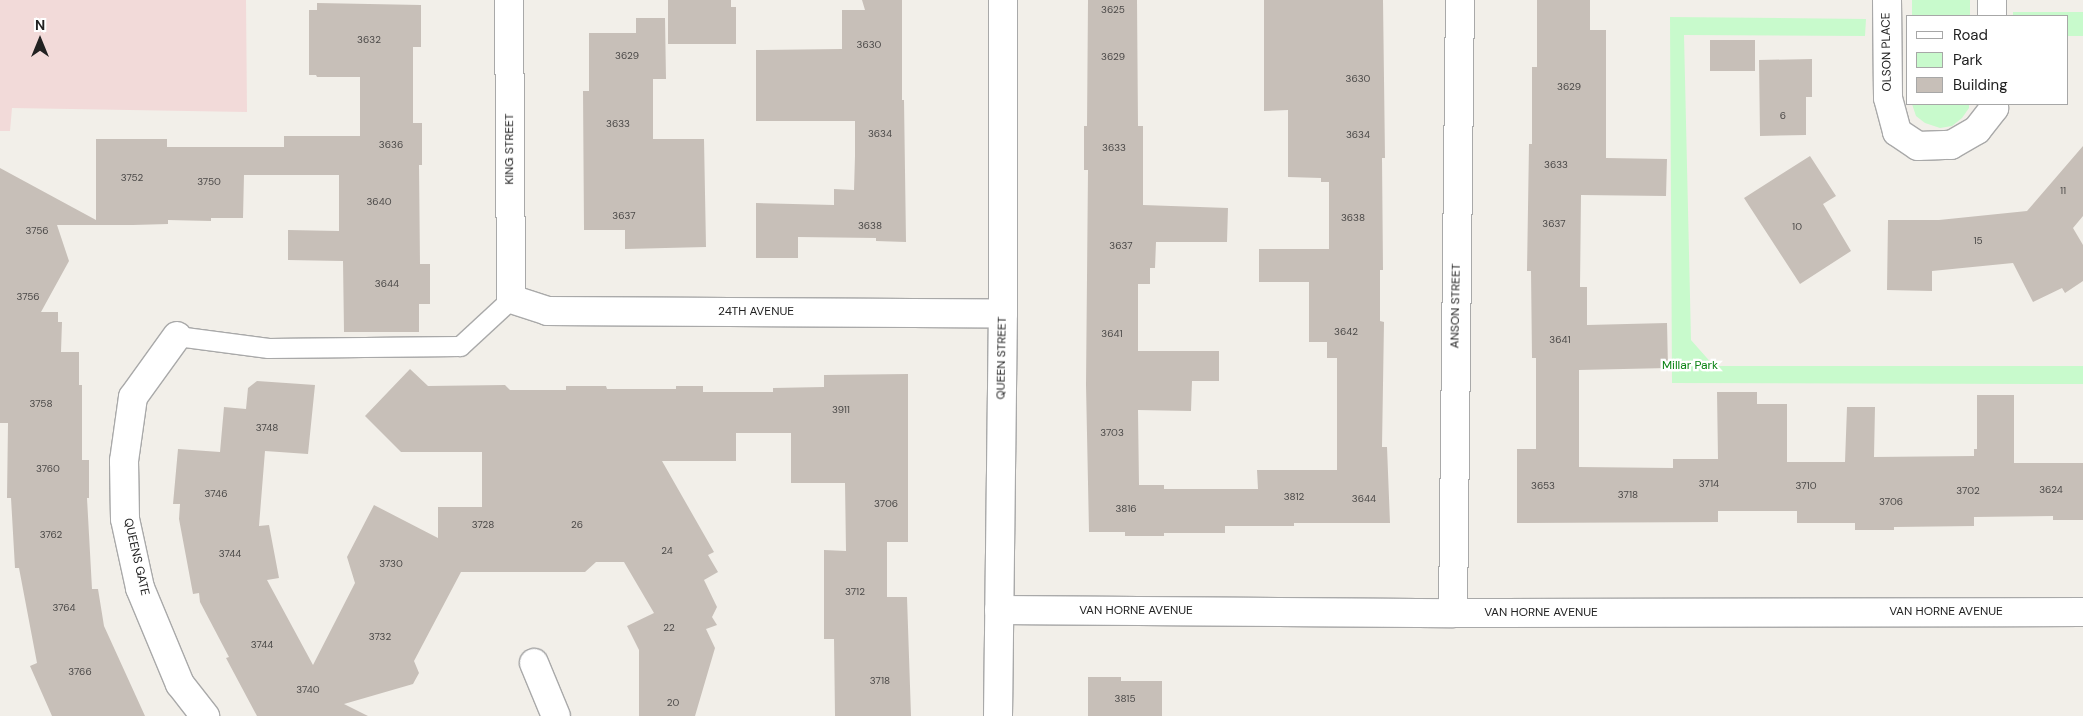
<!DOCTYPE html>
<html>
<head>
<meta charset="utf-8">
<style>
	body { margin:0 }
	#map { position:relative; width:2083px; height:716px; overflow:hidden; background:#f2efe9; font-family:"DM Sans",sans-serif }
	div>[style] { position:absolute }
	[style*='--x'] { left:calc(var(--x)*1px); top:calc(var(--y)*1px); width:calc(var(--w)*1px); rotate:calc(var(--a)*1deg) }
	.commercial>* { inset:0; background:#f2dad9 }
	.park>* { inset:0; background:#c8facc; transform-origin:0 0 }
	.building>* { inset:0; background:#c7bfb8; transform-origin:0 0 }
	.roads { filter:drop-shadow(1px 0 #a9a9a9) drop-shadow(-1px 0 #a9a9a9) drop-shadow(0 1px #a9a9a9) drop-shadow(0 -1px #a9a9a9) }
	.lane>* { height:19px; margin:-9.5px; padding:0 9.5px; transform-origin:9.5px; border-radius:9.5px; background:#fff }
	.street>* { height:28px; margin:-14px; padding:0 14px; transform-origin:14px; border-radius:14px; background:#fff }
	span { translate:-50% -50%; white-space:nowrap; text-align:center; line-height:1.15; -webkit-text-stroke:4.5px #fff; paint-order:stroke }
	.number-label { font-size:10px; color:#4b4948 }
	.number-label span { -webkit-text-stroke-width:0 }
	.street-label { font-size:12px; color:#222 }
	.park-label { font-size:12px; color:#0c8416 }
	.legend { position:absolute; left:1906px; top:15px; width:162px; height:90px; box-sizing:border-box; background:#fff; border:1px solid #a7a7a7; margin:0; padding:6px 9px; list-style:none; font-size:15px; color:#222 }
	.legend li { display:flex; align-items:center; gap:10px; height:25px }
	.legend b { width:25px; border:1px solid #a7a7a7 }
	.north { position:absolute; left:15px; top:15px; width:50px; height:50px; -webkit-text-stroke:4px #fff; paint-order:stroke; rotate:0deg; font-size:14px; font-weight:700; line-height:20px; text-align:center; color:#222 }
	.north::after { content:''; display:block; margin:auto; width:18px; height:22px; background:#222; clip-path:polygon(50% 0,100% 100%,50% 72%,0 100%) }
</style>
</head>
<body>
<div id="map">
	<div class="commercial">
		<div style="clip-path:polygon(0 0,246px 0,247px 112px,12px 108px,10px 131px,0 131px)"></div>
	</div>
	<div class="park">
		<div style="left:1912px;top:0;width:58px;height:16px"></div>
		<div style="clip-path:polygon(2013px 12px,2083px 12px,2083px 36px,2067px 36px,2067px 16px,2013px 16px)"></div>
		<div style="clip-path:polygon(1670px 17px,1866px 19px,1865px 36px,1684px 35px,1691px 340px,1714px 366px,2083px 366px,2083px 384px,1672px 383px)"></div>
		<div style="clip-path:polygon(1912px 104px,1969px 104px,1969px 108px,1962px 118px,1952px 126px,1940px 128px,1925px 123px,1916px 116px)"></div>
	</div>
	<div class="building">
		<div style="clip-path:polygon(668px 0,731px 0,731px 7px,736px 7px,736px 44px,668px 44px)"></div>
		<div style="clip-path:polygon(862px 0,902px 0,902px 100px,904px 100px,906px 242px,876px 241px,876px 238px,798px 237px,798px 258px,756px 258px,756px 203px,834px 205px,834px 189px,854px 190px,855px 156px,855px 121px,756px 121px,756px 50px,842px 49px,842px 10px,865px 10px)"></div>
		<div style="clip-path:polygon(1088px 0,1137px 0,1138px 126px,1143px 126px,1143px 205px,1228px 208px,1227px 242px,1156px 242px,1155px 268px,1150px 268px,1150px 284px,1138px 284px,1138px 351px,1219px 351px,1219px 381px,1192px 381px,1191px 411px,1138px 410px,1139px 485px,1164px 485px,1164px 489px,1258px 489px,1257px 470px,1337px 470px,1337px 358px,1327px 358px,1327px 342px,1309px 342px,1309px 282px,1259px 282px,1259px 249px,1329px 249px,1329px 182px,1321px 182px,1321px 178px,1288px 177px,1288px 110px,1264px 111px,1264px 0,1383px 0,1385px 158px,1382px 158px,1383px 270px,1380px 270px,1380px 321px,1384px 322px,1382px 447px,1387px 447px,1390px 523px,1294px 523px,1294px 526px,1225px 526px,1225px 533px,1164px 533px,1164px 536px,1125px 536px,1125px 532px,1089px 532px,1086px 385px,1088px 170px,1084px 170px,1084px 126px,1087px 126px)"></div>
		<div style="clip-path:polygon(1537px 0,1590px 0,1590px 30px,1606px 30px,1606px 158px,1667px 159px,1666px 196px,1581px 195px,1580px 287px,1587px 287px,1587px 325px,1667px 323px,1668px 368px,1579px 370px,1579px 467px,1673px 468px,1673px 459px,1718px 459px,1717px 392px,1757px 392px,1757px 404px,1787px 404px,1787px 462px,1845px 462px,1847px 407px,1875px 407px,1874px 457px,1974px 456px,1974px 449px,1977px 449px,1977px 395px,2014px 395px,2014px 463px,2083px 463px,2083px 520px,2053px 520px,2053px 516px,1974px 517px,1974px 526px,1894px 527px,1894px 530px,1855px 530px,1855px 523px,1797px 523px,1797px 511px,1718px 511px,1718px 522px,1517px 523px,1517px 449px,1536px 449px,1536px 358px,1532px 358px,1531px 271px,1527px 271px,1529px 144px,1532px 144px,1532px 67px,1537px 67px)"></div>
		<div style="clip-path:polygon(317px 3px,421px 5px,421px 47px,413px 47px,413px 123px,422px 123px,422px 165px,419px 165px,420px 264px,430px 264px,430px 304px,419px 304px,419px 332px,344px 332px,343px 261px,288px 260px,288px 230px,339px 231px,339px 175px,244px 175px,243px 218px,211px 218px,211px 221px,168px 220px,168px 224px,133px 225px,57px 225px,69px 261px,41px 312px,58px 312px,58px 322px,62px 322px,61px 352px,79px 352px,79px 385px,82px 385px,82px 460px,89px 460px,89px 498px,87px 498px,92px 589px,98px 589px,104px 626px,145px 716px,52px 716px,30px 666px,37px 663px,19px 568px,15px 568px,11px 498px,7px 498px,8px 423px,0 423px,0 168px,96px 220px,96px 139px,167px 139px,167px 147px,284px 147px,284px 136px,360px 136px,360px 77px,317px 77px,316px 75px,309px 75px,309px 10px,317px 10px)"></div>
		<div style="clip-path:polygon(636px 18px,665px 18px,666px 79px,653px 79px,653px 139px,704px 139px,706px 247px,625px 249px,625px 230px,584px 230px,583px 91px,589px 91px,589px 33px,636px 33px)"></div>
		<div style="left:1710px;top:40px;width:45px;height:31px"></div>
		<div style="clip-path:polygon(1812px 59px,1812px 97px,1806px 97px,1806px 135px,1760px 136px,1759px 60px)"></div>
		<div style="clip-path:polygon(2083px 146px,2083px 216px,2073px 228px,2083px 245px,2083px 281px,2065px 293px,2062px 288px,2033px 302px,2013px 263px,1932px 271px,1932px 291px,1887px 290px,1888px 220px,1939px 220px,2027px 211px)"></div>
		<div style="clip-path:polygon(1810px 156px,1836px 196px,1823px 204px,1851px 251px,1800px 284px,1744px 198px)"></div>
		<div style="clip-path:polygon(410px 369px,428px 386px,505px 385px,510px 390px,566px 390px,566px 386px,606px 386px,607px 389px,676px 389px,676px 386px,703px 386px,703px 392px,773px 392px,773px 388px,824px 387px,824px 375px,908px 374px,908px 542px,887px 542px,887px 597px,907px 597px,911px 716px,835px 716px,834px 639px,824px 639px,824px 550px,846px 551px,845px 483px,791px 483px,791px 433px,736px 433px,736px 461px,662px 461px,714px 552px,708px 555px,718px 572px,704px 580px,717px 607px,712px 617px,717px 625px,706px 629px,715px 648px,695px 716px,639px 716px,639px 650px,627px 626px,654px 613px,624px 562px,596px 562px,585px 572px,461px 572px,414px 661px,419px 673px,413px 684px,344px 704px,368px 716px,257px 716px,226px 658px,229px 657px,200px 602px,199px 593px,193px 594px,179px 519px,180px 504px,173px 504px,178px 449px,220px 452px,224px 407px,246px 409px,248px 388px,257px 381px,315px 385px,308px 454px,265px 451px,259px 526px,269px 525px,279px 578px,267px 580px,313px 665px,355px 583px,347px 557px,374px 505px,438px 538px,438px 507px,482px 507px,482px 452px,401px 452px,365px 416px)"></div>
		<div style="clip-path:polygon(1088px 677px,1121px 677px,1121px 681px,1162px 681px,1162px 716px,1088px 716px)"></div>
	</div>
	<div class="roads">
		<div class="lane">
			<div style="--x:177;--y:336;--w:92;--a:7.5"></div>
			<div style="--x:268;--y:348;--w:192;--a:-0.6"></div>
			<div style="--x:460;--y:346;--w:69;--a:-42.7"></div>
		</div>
		<div class="street">
			<div style="--x:509;--y:0;--w:299;--a:89.6"></div>
			<div style="--x:511;--y:299;--w:38;--a:18"></div>
			<div style="--x:547;--y:311;--w:456;--a:0.3"></div>
			<div style="--x:1887;--y:0;--w:98;--a:89.4"></div>
			<div style="--x:1888;--y:98;--w:35;--a:75"></div>
			<div style="--x:1897;--y:132;--w:25;--a:34"></div>
			<div style="--x:1918;--y:146;--w:33;--a:-2"></div>
			<div style="--x:1951;--y:145;--w:30;--a:-30"></div>
			<div style="--x:1977;--y:130;--w:28;--a:-52"></div>
			<div style="--x:1994;--y:108;--w:4;--a:-90"></div>
			<div style="--x:1992;--y:0;--w:16;--a:90"></div>
			<div style="--x:177;--y:336;--w:75;--a:125.8"></div>
			<div style="--x:133;--y:397;--w:65;--a:98"></div>
			<div style="--x:124;--y:461;--w:58;--a:89"></div>
			<div style="--x:125;--y:519;--w:71;--a:77.7"></div>
			<div style="--x:140;--y:588;--w:104;--a:67.4"></div>
			<div style="--x:180;--y:684;--w:41;--a:52"></div>
			<div style="--x:999;--y:610;--w:454;--a:0.4"></div>
			<div style="--x:1453;--y:613;--w:630;--a:-0.09"></div>
			<div style="--x:1453;--y:613;--w:613;--a:-89.35"></div>
			<div style="--x:534;--y:663;--w:57;--a:67.5"></div>
			<div style="--x:998;--y:716;--w:403;--a:-89.3"></div>
			<div style="--x:1003;--y:313;--w:313;--a:-90"></div>
		</div>
	</div>
	<div class="number-label">
		<span style="left:1113px;top:10px">3625</span>
		<span style="left:369px;top:40px">3632</span>
		<span style="left:869px;top:45px">3630</span>
		<span style="left:627px;top:56px">3629</span>
		<span style="left:1113px;top:57px">3629</span>
		<span style="left:1358px;top:79px">3630</span>
		<span style="left:1569px;top:87px">3629</span>
		<span style="left:1783px;top:116px">6</span>
		<span style="left:618px;top:124px">3633</span>
		<span style="left:880px;top:134px">3634</span>
		<span style="left:1358px;top:135px">3634</span>
		<span style="left:391px;top:145px">3636</span>
		<span style="left:1114px;top:148px">3633</span>
		<span style="left:1556px;top:165px">3633</span>
		<span style="left:132px;top:178px">3752</span>
		<span style="left:209px;top:182px">3750</span>
		<span style="left:2063px;top:191px">11</span>
		<span style="left:379px;top:202px">3640</span>
		<span style="left:624px;top:216px">3637</span>
		<span style="left:1353px;top:218px">3638</span>
		<span style="left:1554px;top:224px">3637</span>
		<span style="left:870px;top:226px">3638</span>
		<span style="left:1797px;top:227px">10</span>
		<span style="left:37px;top:231px">3756</span>
		<span style="left:1978px;top:241px">15</span>
		<span style="left:1121px;top:246px">3637</span>
		<span style="left:387px;top:284px">3644</span>
		<span style="left:28px;top:297px">3756</span>
		<span style="left:1346px;top:332px">3642</span>
		<span style="left:1112px;top:334px">3641</span>
		<span style="left:1560px;top:340px">3641</span>
		<span style="left:41px;top:404px">3758</span>
		<span style="left:841px;top:410px">3911</span>
		<span style="left:267px;top:428px">3748</span>
		<span style="left:1112px;top:433px">3703</span>
		<span style="left:48px;top:469px">3760</span>
		<span style="left:1709px;top:484px">3714</span>
		<span style="left:1543px;top:486px">3653</span>
		<span style="left:1806px;top:486px">3710</span>
		<span style="left:2051px;top:490px">3624</span>
		<span style="left:1968px;top:491px">3702</span>
		<span style="left:216px;top:494px">3746</span>
		<span style="left:1628px;top:495px">3718</span>
		<span style="left:1294px;top:497px">3812</span>
		<span style="left:1364px;top:499px">3644</span>
		<span style="left:1891px;top:502px">3706</span>
		<span style="left:886px;top:504px">3706</span>
		<span style="left:1126px;top:509px">3816</span>
		<span style="left:483px;top:525px">3728</span>
		<span style="left:577px;top:525px">26</span>
		<span style="left:51px;top:535px">3762</span>
		<span style="left:667px;top:551px">24</span>
		<span style="left:230px;top:554px">3744</span>
		<span style="left:391px;top:564px">3730</span>
		<span style="left:855px;top:592px">3712</span>
		<span style="left:64px;top:608px">3764</span>
		<span style="left:669px;top:628px">22</span>
		<span style="left:380px;top:637px">3732</span>
		<span style="left:262px;top:645px">3744</span>
		<span style="left:80px;top:672px">3766</span>
		<span style="left:880px;top:681px">3718</span>
		<span style="left:308px;top:690px">3740</span>
		<span style="left:1125px;top:699px">3815</span>
		<span style="left:673px;top:703px">20</span>
	</div>
	<div class="street-label">
		<span style="left:1887px;top:52px;rotate:-91deg">OLSON PLACE</span>
		<span style="left:510px;top:149px;rotate:-90deg">KING STREET</span>
		<span style="left:1456px;top:306px;rotate:-89deg">ANSON STREET</span>
		<span style="left:756px;top:312px">24TH AVENUE</span>
		<span style="left:1002px;top:358px;rotate:-89deg">QUEEN STREET</span>
		<span style="left:136px;top:557px;rotate:77deg">QUEENS GATE</span>
		<span style="left:1136px;top:611px">VAN HORNE AVENUE</span>
		<span style="left:1946px;top:612px">VAN HORNE AVENUE</span>
		<span style="left:1541px;top:613px">VAN HORNE AVENUE</span>
	</div>
	<div class="park-label">
		<span style="left:1690px;top:366px">Millar Park</span>
	</div>
	<ul class="legend">
	<li><b style="height:6px;background:#fff"></b>Road</li>
	<li><b style="height:14px;background:#c8facc"></b>Park</li>
	<li><b style="height:14px;background:#c7bfb8"></b>Building</li>
	</ul>
	<div class="north">N</div>
</div>
</body>
</html>
